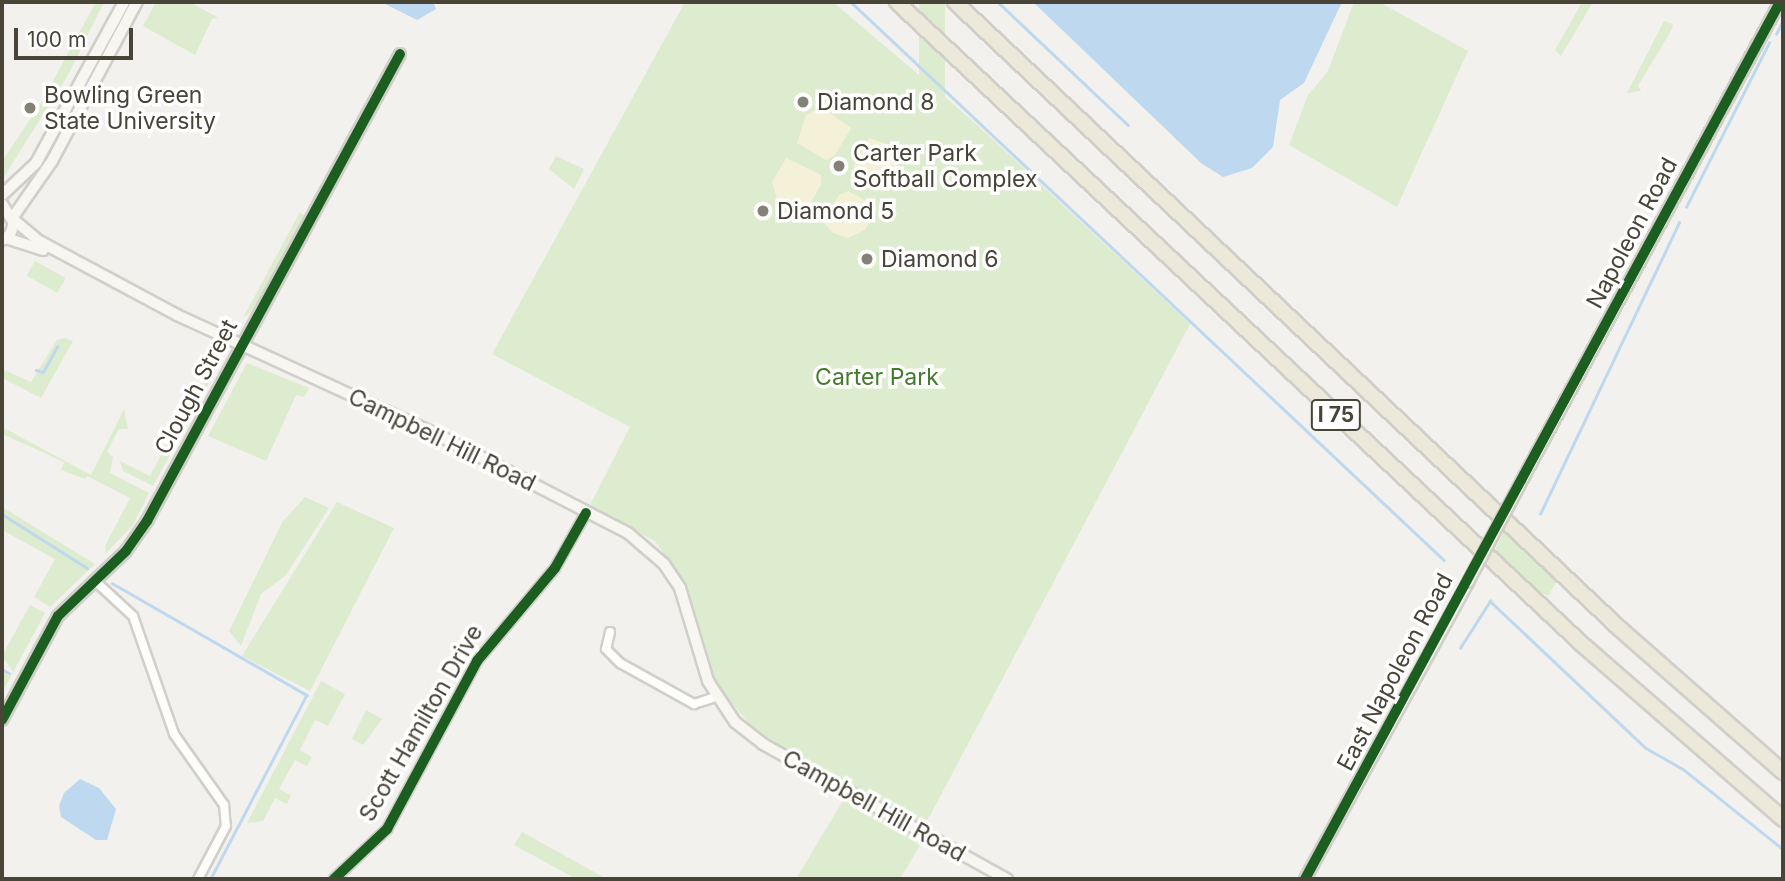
<!DOCTYPE html>
<html>
<head>
<meta charset="utf-8">
<style>
	body { margin:0 }
	#map { position:relative; width:1785px; height:881px; overflow:hidden; background:#f2f1ed; font-family:Inter,sans-serif }
	div>[style] { position:absolute }
	[style*='--x'] { left:calc(var(--x)*1px); top:calc(var(--y)*1px); width:calc(var(--w)*1px); rotate:calc(var(--a)*1deg) }
	.green>* { inset:0; background:#ddecce; transform-origin:0 0 }
	.sand>* { inset:0; background:#f5f1d8 }
	.water>* { inset:0; background:#bed8ef }
	.stream>* { height:2.5px; margin:-1.25px; padding:0 1.25px; transform-origin:1.25px; border-radius:1.25px; background:#bed8ef }
	.roads { filter:drop-shadow(2px 0 #d0cfca) drop-shadow(-2px 0 #d0cfca) drop-shadow(0 2px #d0cfca) drop-shadow(0 -2px #d0cfca) }
	.street>* { height:8px; margin:-4px; padding:0 4px; transform-origin:4px; border-radius:4px; background:#fdfdfc }
	.secondary>* { height:10px; margin:-5px; padding:0 5px; transform-origin:5px; border-radius:5px; background:#f7f6f0 }
	.highway>* { height:14px; margin:-7px; padding:0 7px; transform-origin:7px; border-radius:7px; background:#ece8da }
	.bridges { filter:drop-shadow(2px 0 #d1cec4) drop-shadow(-2px 0 #d1cec4) drop-shadow(0 2px #d1cec4) drop-shadow(0 -2px #d1cec4) }
	.secondary-bridge>* { height:10px; margin:-5px; padding:0 5px; transform-origin:5px; border-radius:5px; background:#f7f6f0 }
	.cycleway>* { height:10px; margin:-5px; padding:0 5px; transform-origin:5px; border-radius:5px; background:#1b5e20 }
	.dots>* { width:19px; height:19px; translate:-50% -50%; box-sizing:border-box; border:4px solid #fff; border-radius:50% }
	span { translate:-50% -50%; white-space:nowrap; text-align:center; line-height:1.15; -webkit-text-stroke:7px #fff; paint-order:stroke }
	.shield-label span { padding:2px 5px; background:#fff; border:2px solid; border-radius:5px; -webkit-text-stroke-width:0 }
	.shield-label { font-size:21px; color:#494438; font-weight:700 }
	.poi-label { font-size:23px; color:#494438 }
	.left { translate:0 -50%; text-align:left }
	.street-label { font-size:23px; color:#494438 }
	.park-label { font-size:23px; color:#437a2b }
	.frame { position:absolute; inset:0; border:4px solid #494438; pointer-events:none }
	.scale { position:absolute; left:14px; top:28px; width:119px; height:32px; box-sizing:border-box; border:4px solid #494438; border-top:0; padding-left:9px; font-size:21px; line-height:24px; white-space:nowrap; color:#494438; -webkit-text-stroke:5px #fff; paint-order:stroke }
</style>
</head>
<body>
<div id="map">
	<div class="green">
		<div style="clip-path:polygon(96px 2px,104px 2px,68px 75px,2px 180px,2px 161px,38px 108px)"></div>
		<div style="clip-path:polygon(156px 2px,189px 2px,219px 18px,212px 19px,195px 55px,143px 26px)"></div>
		<div style="clip-path:polygon(685px 2px,833px 2px,973px 121px,1190px 324px,924px 827px,760px 735px,715px 685px,693px 607px,681px 578px,655px 541px,590px 505px,630px 427px,492px 354px)"></div>
		<div style="left:919px;top:2px;width:26px;height:776px"></div>
		<div style="clip-path:polygon(1354px 2px,1379px 2px,1468px 51px,1397px 207px,1289px 145px,1308px 95px,1328px 71px)"></div>
		<div style="clip-path:polygon(1582px 2px,1593px 2px,1561px 56px,1555px 50px)"></div>
		<div style="clip-path:polygon(1664px 21px,1673px 24px,1672px 29px,1638px 86px,1641px 91px,1627px 93px)"></div>
		<div style="clip-path:polygon(556px 156px,584px 169px,574px 189px,549px 169px)"></div>
		<div style="clip-path:polygon(300px 212px,304px 216px,255px 309px,243px 318px)"></div>
		<div style="left:35px;top:261px;width:35px;height:17px;rotate:29deg"></div>
		<div style="clip-path:polygon(65px 338px,73px 341px,41px 398px,2px 378px,2px 369px,31px 382px,57px 340px)"></div>
		<div style="clip-path:polygon(247px 363px,309px 388px,304px 397px,296px 395px,266px 461px,208px 436px)"></div>
		<div style="clip-path:polygon(207px 373px,213px 376px,153px 486px,123px 471px,120px 461px,150px 476px,192px 396px,198px 398px,205px 385px,199px 379px)"></div>
		<div style="clip-path:polygon(124px 409px,128px 429px,119px 429px,107px 452px,113px 457px,110px 473px,149px 493px,133px 525px,106px 553px,105px 546px,130px 498px,87px 476px,85px 479px,61px 470px,64px 462px,2px 434px,2px 427px,91px 475px)"></div>
		<div style="clip-path:polygon(305px 497px,329px 508px,286px 575px,261px 594px,241px 646px,229px 631px,283px 521px)"></div>
		<div style="clip-path:polygon(337px 502px,394px 528px,310px 691px,242px 656px)"></div>
		<div style="clip-path:polygon(2px 507px,95px 564px,50px 607px,34px 597px,55px 559px,2px 530px)"></div>
		<div style="clip-path:polygon(1505px 530px,1556px 582px,1549px 595px,1540px 594px,1493px 554px)"></div>
		<div style="clip-path:polygon(30px 605px,45px 613px,2px 693px,2px 672px,9px 676px,13px 672px,2px 656px)"></div>
		<div style="clip-path:polygon(321px 681px,345px 694px,328px 726px,315px 720px,300px 750px,312px 757px,307px 766px,295px 760px,279px 789px,291px 795px,287px 804px,275px 798px,263px 821px,247px 823px)"></div>
		<div style="clip-path:polygon(366px 710px,382px 719px,363px 745px,352px 739px)"></div>
		<div style="clip-path:polygon(848px 792px,926px 835px,900px 879px,796px 879px)"></div>
		<div style="clip-path:polygon(522px 832px,607px 879px,576px 879px,514px 845px)"></div>
	</div>
	<div class="sand">
		<div style="clip-path:polygon(821px 107px,851px 128px,835px 155px,826px 160px,797px 143px,806px 115px)"></div>
		<div style="clip-path:polygon(869px 138px,889px 145px,898px 160px,897px 171px,883px 192px,854px 175px,854px 165px)"></div>
		<div style="clip-path:polygon(786px 158px,821px 175px,821px 185px,806px 211px,792px 210px,778px 201px,772px 182px)"></div>
		<div style="clip-path:polygon(848px 191px,877px 207px,865px 230px,848px 238px,833px 233px,823px 222px,839px 195px)"></div>
	</div>
	<div class="water">
		<div style="clip-path:polygon(381px 2px,433px 2px,436px 9px,417px 20px)"></div>
		<div style="clip-path:polygon(1033px 2px,1342px 2px,1304px 83px,1280px 100px,1273px 147px,1252px 168px,1223px 177px,1201px 163px)"></div>
		<div style="clip-path:polygon(80px 779px,99px 788px,116px 809px,107px 840px,96px 840px,61px 817px,59px 806px,64px 793px)"></div>
	</div>
	<div class="stream">
		<div style="--x:851;--y:2;--w:814;--a:43.26"></div>
		<div style="--x:998;--y:2;--w:179;--a:43.4"></div>
		<div style="--x:1776;--y:34;--w:16;--a:-63"></div>
		<div style="--x:1686;--y:207;--w:184;--a:-63.2"></div>
		<div style="--x:36;--y:370;--w:7;--a:16"></div>
		<div style="--x:43;--y:372;--w:29;--a:-61"></div>
		<div style="--x:2;--y:514;--w:101;--a:32.4"></div>
		<div style="--x:1540;--y:514;--w:323;--a:-64.5"></div>
		<div style="--x:112;--y:583;--w:225;--a:29.9"></div>
		<div style="--x:307;--y:695;--w:208;--a:117.6"></div>
		<div style="--x:1460;--y:648;--w:56;--a:-57.4"></div>
		<div style="--x:1490;--y:601;--w:214;--a:43.3"></div>
		<div style="--x:1646;--y:748;--w:43;--a:29.6"></div>
		<div style="--x:1683;--y:769;--w:128;--a:38.7"></div>
		<div style="--x:2;--y:669;--w:8;--a:30"></div>
	</div>
	<div class="roads">
		<div class="street">
			<div style="--x:94;--y:580;--w:53;--a:42.7"></div>
			<div style="--x:133;--y:616;--w:125;--a:70.8"></div>
			<div style="--x:174;--y:734;--w:87;--a:54.8"></div>
			<div style="--x:224;--y:805;--w:21;--a:85"></div>
			<div style="--x:226;--y:826;--w:60;--a:117.8"></div>
			<div style="--x:610;--y:632;--w:17;--a:103"></div>
			<div style="--x:606;--y:649;--w:20;--a:45"></div>
			<div style="--x:620;--y:663;--w:85;--a:29"></div>
			<div style="--x:694;--y:704;--w:23;--a:-18"></div>
			<div style="--x:334;--y:879;--w:73;--a:-43.3"></div>
			<div style="--x:387;--y:829;--w:191;--a:-61.8"></div>
			<div style="--x:477;--y:661;--w:121;--a:-50"></div>
			<div style="--x:555;--y:568;--w:63;--a:-60.6"></div>
		</div>
		<div class="secondary">
			<div style="--x:2;--y:195;--w:47;--a:-43.3"></div>
			<div style="--x:36;--y:163;--w:183;--a:-61.3"></div>
			<div style="--x:2;--y:204;--w:22;--a:58"></div>
			<div style="--x:14;--y:223;--w:13;--a:108"></div>
			<div style="--x:10;--y:235;--w:9;--a:148"></div>
			<div style="--x:13;--y:217;--w:68;--a:-55.1"></div>
			<div style="--x:52;--y:161;--w:180;--a:-61.9"></div>
			<div style="--x:14;--y:220;--w:33;--a:40"></div>
			<div style="--x:39;--y:241;--w:157;--a:28.2"></div>
			<div style="--x:177;--y:315;--w:292;--a:24.7"></div>
			<div style="--x:442;--y:437;--w:209;--a:27.3"></div>
			<div style="--x:628;--y:533;--w:48;--a:40.7"></div>
			<div style="--x:664;--y:564;--w:29;--a:56"></div>
			<div style="--x:680;--y:588;--w:97;--a:73.2"></div>
			<div style="--x:708;--y:681;--w:49;--a:56.6"></div>
			<div style="--x:735;--y:722;--w:36;--a:38"></div>
			<div style="--x:763;--y:744;--w:279;--a:29"></div>
			<div style="--x:6;--y:238;--w:39;--a:18"></div>
			<div style="--x:1520;--y:484;--w:548;--a:-61.66"></div>
			<div style="--x:2;--y:720;--w:118;--a:-61.7"></div>
			<div style="--x:58;--y:616;--w:94;--a:-43.7"></div>
			<div style="--x:126;--y:551;--w:37;--a:-55"></div>
			<div style="--x:147;--y:521;--w:531;--a:-61.55"></div>
			<div style="--x:1305;--y:879;--w:339;--a:-61.2"></div>
		</div>
		<div class="highway">
			<div style="--x:897;--y:2;--w:942;--a:43.15"></div>
			<div style="--x:1584;--y:646;--w:264;--a:41"></div>
			<div style="--x:955;--y:2;--w:913;--a:43.31"></div>
			<div style="--x:1619;--y:628;--w:218;--a:41.3"></div>
		</div>
	</div>
	<div class="bridges">
		<div class="secondary-bridge">
			<div style="--x:1468;--y:582;--w:111;--a:-62"></div>
		</div>
	</div>
	<div class="cycleway">
		<div style="--x:2;--y:720;--w:118;--a:-61.7"></div>
		<div style="--x:58;--y:616;--w:94;--a:-43.7"></div>
		<div style="--x:126;--y:551;--w:37;--a:-55"></div>
		<div style="--x:147;--y:521;--w:531;--a:-61.55"></div>
		<div style="--x:334;--y:879;--w:73;--a:-43.3"></div>
		<div style="--x:387;--y:829;--w:191;--a:-61.8"></div>
		<div style="--x:477;--y:661;--w:121;--a:-50"></div>
		<div style="--x:555;--y:568;--w:63;--a:-60.6"></div>
		<div style="--x:1305;--y:879;--w:997;--a:-61.56"></div>
	</div>
	<div class="dots">
		<div style="left:803px;top:102px;background:#848177"></div>
		<div style="left:30px;top:108px;background:#848177"></div>
		<div style="left:839px;top:166px;background:#848177"></div>
		<div style="left:763px;top:211px;background:#848177"></div>
		<div style="left:867px;top:259px;background:#848177"></div>
	</div>
	<div class="shield-label">
		<span style="left:1336px;top:415px">I 75</span>
	</div>
	<div class="poi-label">
		<span class="left" style="left:44px;top:108px">Bowling Green<br>State University</span>
		<span class="left" style="left:817px;top:102px">Diamond 8</span>
		<span class="left" style="left:853px;top:166px">Carter Park<br>Softball Complex</span>
		<span class="left" style="left:777px;top:211px">Diamond 5</span>
		<span class="left" style="left:881px;top:259px">Diamond 6</span>
	</div>
	<div class="street-label">
		<span style="left:1632px;top:233px;rotate:-62deg">Napoleon Road</span>
		<span style="left:196px;top:387px;rotate:-62deg">Clough Street</span>
		<span style="left:442px;top:440px;rotate:26deg">Campbell Hill Road</span>
		<span style="left:1395px;top:672px;rotate:-62deg">East Napoleon Road</span>
		<span style="left:421px;top:723px;rotate:-60deg">Scott Hamilton Drive</span>
		<span style="left:874px;top:806px;rotate:29deg">Campbell Hill Road</span>
	</div>
	<div class="park-label">
		<span style="left:877px;top:377px">Carter Park</span>
	</div>
	<div class="frame"></div>
	<div class="scale">100 m</div>
</div>
</body>
</html>
